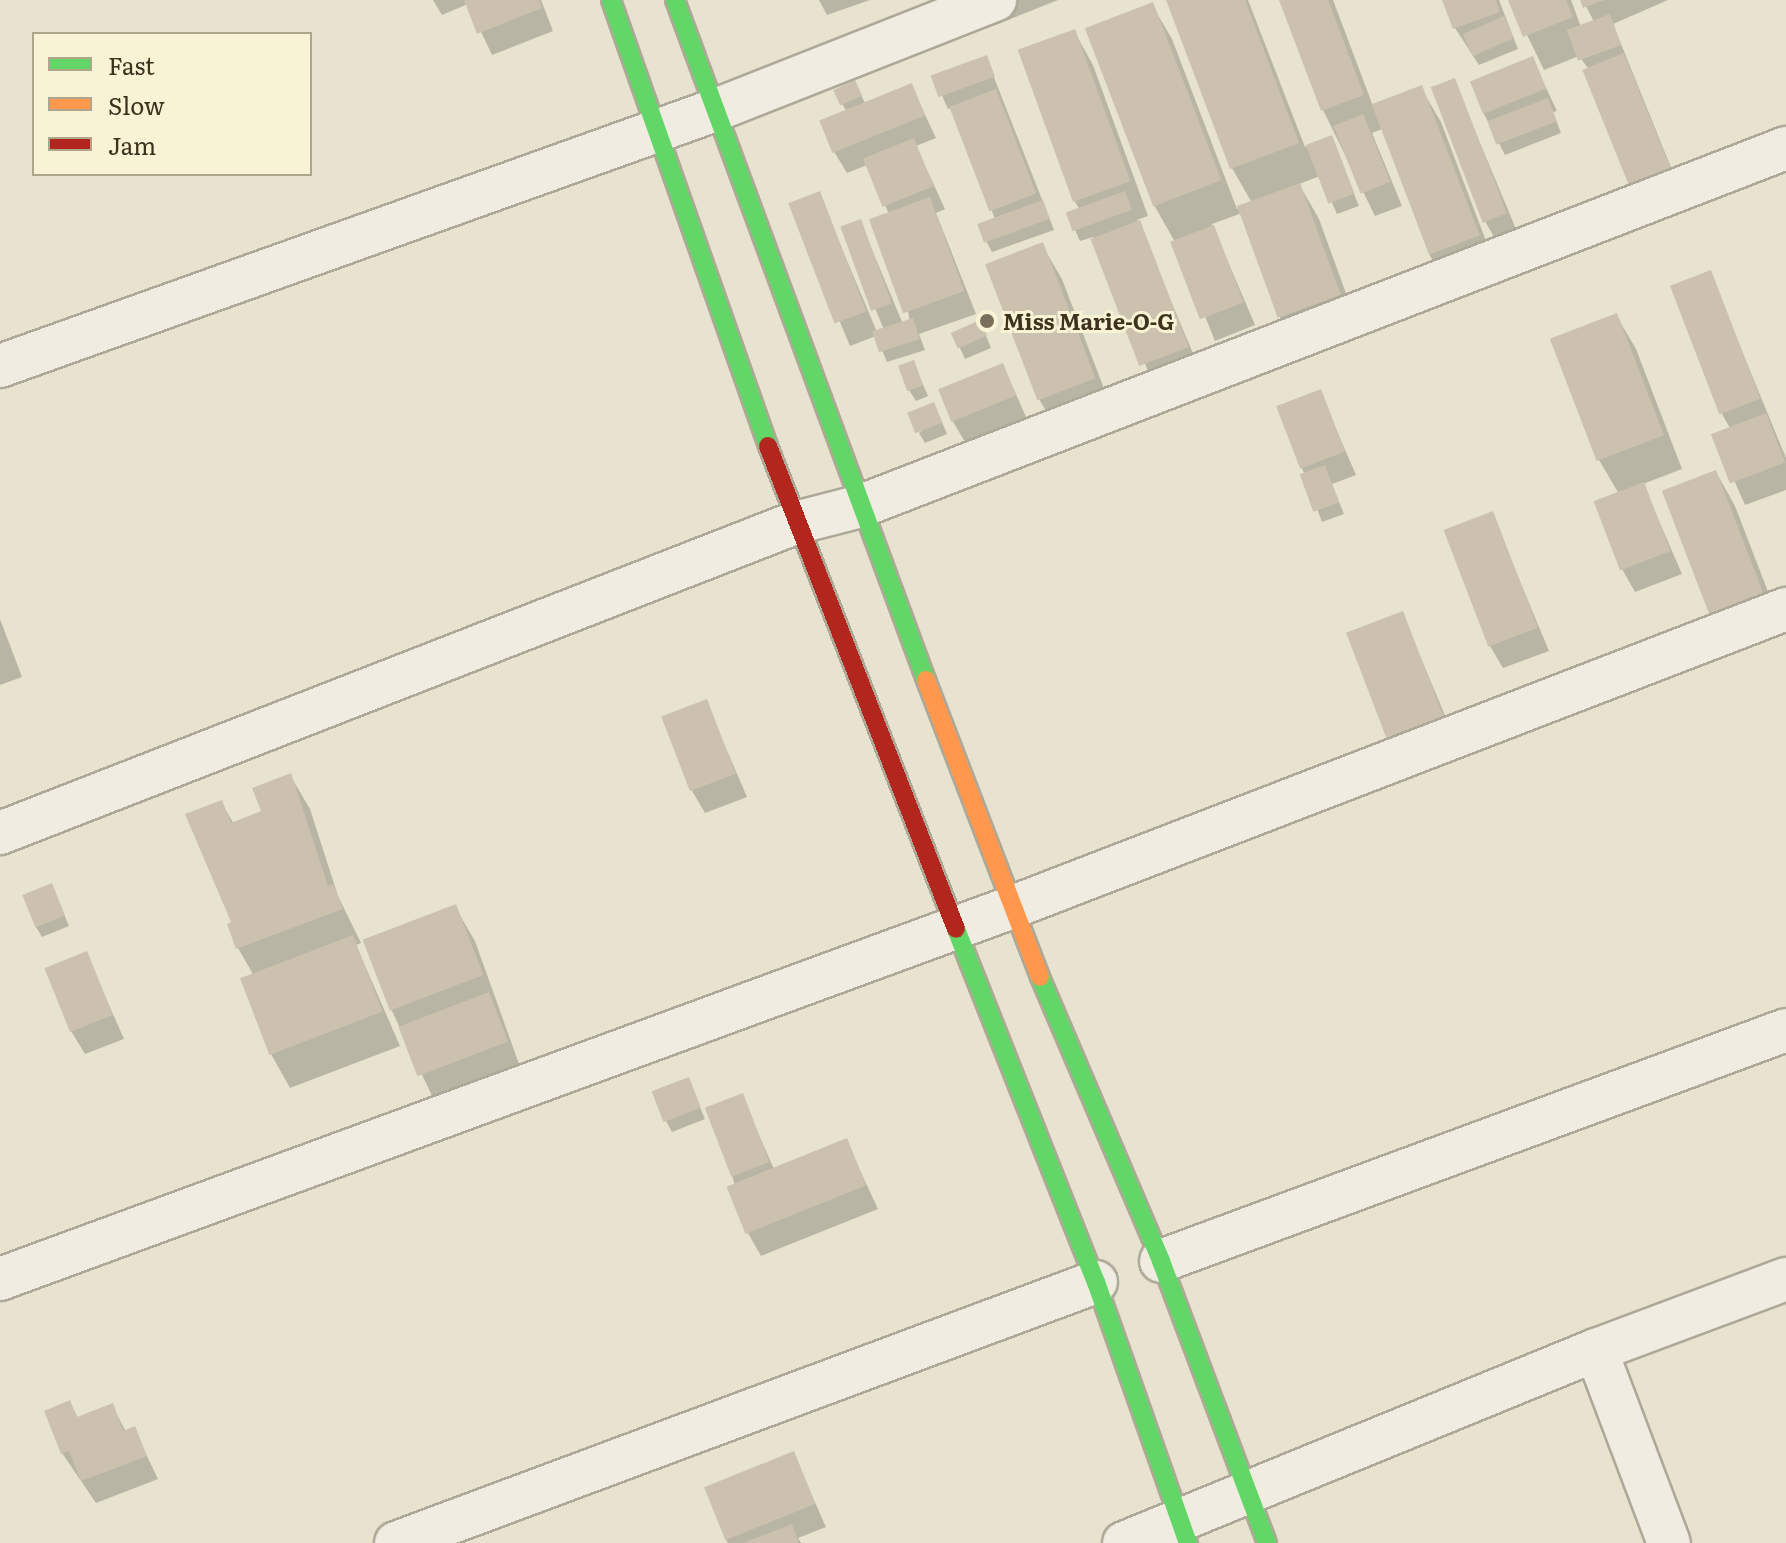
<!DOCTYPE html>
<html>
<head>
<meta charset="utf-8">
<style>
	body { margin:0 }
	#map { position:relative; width:1786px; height:1543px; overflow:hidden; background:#e8e3ce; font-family:Literata,serif }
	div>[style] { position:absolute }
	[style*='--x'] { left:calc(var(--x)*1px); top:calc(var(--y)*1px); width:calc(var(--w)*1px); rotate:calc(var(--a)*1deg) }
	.shadow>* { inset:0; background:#0003 }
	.building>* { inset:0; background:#ccc1af; transform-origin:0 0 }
	.roads { filter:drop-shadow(2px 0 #ada898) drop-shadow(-2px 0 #ada898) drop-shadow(0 2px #ada898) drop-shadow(0 -2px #ada898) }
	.street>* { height:42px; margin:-21px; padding:0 21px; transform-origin:21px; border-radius:21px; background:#f0ece1 }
	.fast>* { height:18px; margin:-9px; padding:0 9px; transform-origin:9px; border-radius:9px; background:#63d668 }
	.slow>* { height:18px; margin:-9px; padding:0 9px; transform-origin:9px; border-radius:9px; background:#ff974d }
	.jam>* { height:18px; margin:-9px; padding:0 9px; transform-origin:9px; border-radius:9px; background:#b3261e }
	.dots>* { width:22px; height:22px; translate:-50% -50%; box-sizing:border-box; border:4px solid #f9f3d5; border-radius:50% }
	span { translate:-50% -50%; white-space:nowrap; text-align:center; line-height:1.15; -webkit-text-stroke:6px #f9f3d5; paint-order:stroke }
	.poi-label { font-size:22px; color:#3e311e; font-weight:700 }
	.left { translate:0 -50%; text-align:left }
	.legend { position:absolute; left:32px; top:32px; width:280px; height:144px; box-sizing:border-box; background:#f9f3d5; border:2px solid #aea58c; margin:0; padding:10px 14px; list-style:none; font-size:24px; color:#3e311e }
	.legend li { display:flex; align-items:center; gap:16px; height:40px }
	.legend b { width:40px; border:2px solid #aea58c }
</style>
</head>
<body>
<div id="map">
	<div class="shadow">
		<div style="clip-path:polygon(433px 0,541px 0,553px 31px,492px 55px,468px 4px,442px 15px)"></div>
		<div style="clip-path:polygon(819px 0,870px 0,827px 15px)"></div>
		<div style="clip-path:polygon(978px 0,1058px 0,993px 26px)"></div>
		<div style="clip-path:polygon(1169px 0,1248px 0,1305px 147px,1331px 138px,1359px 206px,1337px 214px,1320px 176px,1299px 184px,1319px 219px,1359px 329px,1300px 351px,1280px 317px,1242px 213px,1212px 224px,1255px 325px,1215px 341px,1175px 242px,1154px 205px,1152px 5px,1172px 39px,1237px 209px,1252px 203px,1232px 168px)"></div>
		<div style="clip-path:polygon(1281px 0,1333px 0,1373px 106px,1421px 88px,1441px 122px,1497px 270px,1448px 288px,1429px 254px,1382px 129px,1372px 133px,1402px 206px,1375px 216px,1323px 110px)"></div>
		<div style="clip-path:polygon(1444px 0,1499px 0,1518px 49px,1479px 65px,1455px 28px)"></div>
		<div style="clip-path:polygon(1510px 0,1571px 0,1581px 27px,1594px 22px,1583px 0,1668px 0,1613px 24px,1683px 197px,1579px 56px,1544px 70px)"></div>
		<div style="clip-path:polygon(1074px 31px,1093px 65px,1148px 216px,1137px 220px,1200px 370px,1155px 388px,1093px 237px,1080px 241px,1068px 215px,1080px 210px,1075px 202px)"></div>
		<div style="clip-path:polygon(986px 57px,1054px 230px,992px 252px,986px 241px,995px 219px,952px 108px,948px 109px,934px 78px)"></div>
		<div style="clip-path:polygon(1532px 58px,1557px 111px,1553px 112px,1561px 133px,1505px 155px,1483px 112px)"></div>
		<div style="clip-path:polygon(1454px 81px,1519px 236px,1498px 244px,1485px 221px)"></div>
		<div style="clip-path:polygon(911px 85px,936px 138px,916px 146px,945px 209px,936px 213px,976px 314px,919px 334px,925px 350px,887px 362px,876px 336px,850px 346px,791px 205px,819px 194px,877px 332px,884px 330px,842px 228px,860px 221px,903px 324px,910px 322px,889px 214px,867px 165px,847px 173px,833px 150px,846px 111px,836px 91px,860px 93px,865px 103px)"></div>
		<div style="clip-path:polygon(1042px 245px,1062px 279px,1113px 412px,1059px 433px,1039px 399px)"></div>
		<div style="clip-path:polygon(1710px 273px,1786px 458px,1786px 490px,1745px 505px,1714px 435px,1730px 428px,1722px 414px)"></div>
		<div style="clip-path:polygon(1616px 315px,1636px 349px,1682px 469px,1643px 484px,1682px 574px,1635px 592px,1622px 569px,1619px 494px,1599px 460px)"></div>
		<div style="clip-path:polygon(953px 333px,985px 333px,991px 348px,965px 359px)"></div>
		<div style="clip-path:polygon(913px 362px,928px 396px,916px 401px,909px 390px)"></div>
		<div style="clip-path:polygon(1003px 365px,1027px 419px,965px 442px,952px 420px)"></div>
		<div style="clip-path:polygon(1320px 392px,1356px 475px,1332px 484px,1344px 514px,1322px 522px,1302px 468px)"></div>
		<div style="clip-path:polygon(939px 415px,947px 434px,925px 443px,919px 433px)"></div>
		<div style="clip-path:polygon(1716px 472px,1735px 506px,1784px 633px,1733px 653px,1713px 619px)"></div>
		<div style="clip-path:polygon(1492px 514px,1549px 651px,1503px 668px,1490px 646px)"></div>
		<div style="clip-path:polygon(1402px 613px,1457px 744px,1403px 764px)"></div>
		<div style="clip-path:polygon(0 619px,22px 677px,0 685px)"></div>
		<div style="clip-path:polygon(706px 702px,747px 797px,705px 813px,692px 791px)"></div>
		<div style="clip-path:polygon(290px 775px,310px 809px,338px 896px,361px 943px,356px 945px,400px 1046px,290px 1088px,271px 1054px,254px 976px,238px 948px,221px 802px,234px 824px,264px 812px)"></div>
		<div style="clip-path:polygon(52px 886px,69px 926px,42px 937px,36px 927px)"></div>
		<div style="clip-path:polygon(455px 907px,475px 941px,519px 1064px,433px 1098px,391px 1009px)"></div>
		<div style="clip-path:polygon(86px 953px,124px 1039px,85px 1054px,71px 1031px)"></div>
		<div style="clip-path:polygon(688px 1079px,705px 1119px,672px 1132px,666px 1121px)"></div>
		<div style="clip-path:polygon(742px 1096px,774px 1169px,846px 1140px,878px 1209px,761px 1256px,748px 1233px,732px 1175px)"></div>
		<div style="clip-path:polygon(70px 1403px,78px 1418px,112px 1405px,126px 1432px,134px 1429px,158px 1479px,96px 1503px,62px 1453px)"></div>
		<div style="clip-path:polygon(793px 1453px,826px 1527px,798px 1538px,801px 1543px,728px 1543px,725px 1538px)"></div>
	</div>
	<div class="building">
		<div style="clip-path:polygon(464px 0,539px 0,542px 8px,477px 34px)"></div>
		<div style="clip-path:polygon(1166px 0,1245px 0,1299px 143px,1230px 169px)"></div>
		<div style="clip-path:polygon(1279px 0,1328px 0,1364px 95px,1321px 111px)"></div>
		<div style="clip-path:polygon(1442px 0,1496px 0,1500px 12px,1453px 29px)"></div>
		<div style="clip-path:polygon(1508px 0,1566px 0,1573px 17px,1523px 37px)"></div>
		<div style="clip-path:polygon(1580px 0,1604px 0,1583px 8px)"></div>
		<div style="left:1153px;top:2px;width:191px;height:73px;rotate:69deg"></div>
		<div style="left:1610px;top:14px;width:33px;height:46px;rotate:70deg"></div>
		<div style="left:1504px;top:16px;width:24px;height:45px;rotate:66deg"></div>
		<div style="left:1075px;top:29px;width:162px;height:61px;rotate:70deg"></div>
		<div style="left:1624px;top:53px;width:130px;height:45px;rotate:68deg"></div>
		<div style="left:987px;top:55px;width:23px;height:60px;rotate:70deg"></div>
		<div style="left:1533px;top:56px;width:35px;height:68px;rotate:68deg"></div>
		<div style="left:1455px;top:78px;width:145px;height:26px;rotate:69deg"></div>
		<div style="left:855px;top:80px;width:17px;height:24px;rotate:65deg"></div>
		<div style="left:912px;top:83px;width:35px;height:100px;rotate:68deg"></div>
		<div style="left:1422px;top:85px;width:161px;height:54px;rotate:69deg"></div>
		<div style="left:996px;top:89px;width:112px;height:50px;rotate:69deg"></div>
		<div style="left:1548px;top:98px;width:25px;height:65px;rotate:69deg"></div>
		<div style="left:1363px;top:114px;width:73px;height:32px;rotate:68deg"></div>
		<div style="left:1332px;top:135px;width:63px;height:28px;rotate:69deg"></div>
		<div style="left:914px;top:138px;width:52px;height:55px;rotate:68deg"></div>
		<div style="left:1300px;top:183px;width:119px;height:67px;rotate:70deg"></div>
		<div style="left:820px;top:191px;width:129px;height:34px;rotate:69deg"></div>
		<div style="left:1125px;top:191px;width:20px;height:63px;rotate:70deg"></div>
		<div style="left:930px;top:197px;width:100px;height:65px;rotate:70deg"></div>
		<div style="left:1043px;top:200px;width:20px;height:70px;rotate:70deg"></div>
		<div style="left:861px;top:219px;width:90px;height:22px;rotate:70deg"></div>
		<div style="left:1140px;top:220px;width:136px;height:53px;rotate:69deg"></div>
		<div style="left:1214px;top:225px;width:83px;height:47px;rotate:69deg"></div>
		<div style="left:1043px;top:242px;width:146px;height:62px;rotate:69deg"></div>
		<div style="left:1711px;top:270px;width:138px;height:44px;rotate:69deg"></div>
		<div style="left:1617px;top:313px;width:131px;height:72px;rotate:69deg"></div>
		<div style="left:913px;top:318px;width:22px;height:43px;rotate:72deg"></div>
		<div style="left:980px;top:320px;width:17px;height:32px;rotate:66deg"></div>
		<div style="left:914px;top:360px;width:27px;height:17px;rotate:70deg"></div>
		<div style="left:1003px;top:363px;width:35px;height:70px;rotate:68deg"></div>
		<div style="left:1321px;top:389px;width:67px;height:48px;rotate:69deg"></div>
		<div style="left:934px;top:402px;width:22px;height:29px;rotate:68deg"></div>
		<div style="left:1766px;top:413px;width:53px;height:59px;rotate:69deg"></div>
		<div style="left:1325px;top:465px;width:40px;height:27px;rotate:70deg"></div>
		<div style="left:1716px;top:470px;width:138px;height:58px;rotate:69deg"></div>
		<div style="left:1644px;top:482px;width:74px;height:54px;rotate:69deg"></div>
		<div style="left:1493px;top:511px;width:125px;height:53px;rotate:69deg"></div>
		<div style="left:1403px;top:611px;width:117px;height:61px;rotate:69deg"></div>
		<div style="left:707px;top:699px;width:80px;height:49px;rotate:69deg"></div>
		<div style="clip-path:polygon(291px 773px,328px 886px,333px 884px,343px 909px,236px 949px,227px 924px,231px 922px,185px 814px,222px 800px,231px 823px,261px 811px,252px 788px)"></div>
		<div style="left:52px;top:883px;width:35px;height:32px;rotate:68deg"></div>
		<div style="left:456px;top:904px;width:76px;height:100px;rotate:69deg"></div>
		<div style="left:353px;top:935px;width:82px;height:121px;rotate:69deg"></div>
		<div style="left:87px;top:951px;width:69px;height:46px;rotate:68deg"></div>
		<div style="left:489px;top:992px;width:53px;height:97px;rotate:69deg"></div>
		<div style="left:689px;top:1077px;width:33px;height:40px;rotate:69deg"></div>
		<div style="left:743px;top:1093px;width:74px;height:41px;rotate:69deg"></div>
		<div style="left:847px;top:1138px;width:51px;height:130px;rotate:68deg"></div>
		<div style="clip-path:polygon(70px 1400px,77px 1417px,113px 1403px,123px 1431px,135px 1426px,147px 1456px,81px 1481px,69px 1451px,61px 1454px,44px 1411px)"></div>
		<div style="left:794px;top:1451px;width:57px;height:97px;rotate:68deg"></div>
		<div style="clip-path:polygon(792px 1524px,799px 1543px,743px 1543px)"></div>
	</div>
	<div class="roads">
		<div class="street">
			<div style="--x:0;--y:366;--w:763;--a:-19.69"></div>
			<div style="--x:718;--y:109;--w:298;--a:-21.5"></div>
			<div style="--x:0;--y:833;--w:853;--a:-21.3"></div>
			<div style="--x:795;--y:523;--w:68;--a:-14.4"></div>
			<div style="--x:861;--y:506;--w:992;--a:-21.16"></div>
			<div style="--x:1161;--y:1261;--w:666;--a:-20.28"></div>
			<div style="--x:0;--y:1279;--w:1076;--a:-20.17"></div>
			<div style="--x:1010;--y:908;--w:832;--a:-21.07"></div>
			<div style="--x:1596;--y:1350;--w:206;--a:69.3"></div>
			<div style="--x:396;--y:1543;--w:747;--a:-20.45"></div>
			<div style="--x:1124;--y:1543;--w:510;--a:-22.24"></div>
			<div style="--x:1596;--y:1350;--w:203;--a:-20.5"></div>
		</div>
		<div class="fast">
			<div style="--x:611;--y:0;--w:473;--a:70.6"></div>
			<div style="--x:675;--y:0;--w:725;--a:69.74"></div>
			<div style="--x:956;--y:929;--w:380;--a:68.4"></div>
			<div style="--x:1096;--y:1282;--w:277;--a:70.6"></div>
			<div style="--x:1040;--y:977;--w:309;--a:66.9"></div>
			<div style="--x:1161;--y:1261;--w:301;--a:69.4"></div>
		</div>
		<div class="slow">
			<div style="--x:926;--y:680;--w:318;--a:69"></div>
		</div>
		<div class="jam">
			<div style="--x:768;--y:446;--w:518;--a:68.73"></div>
		</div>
	</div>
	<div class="dots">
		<div style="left:987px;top:321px;background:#7a6f5c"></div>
	</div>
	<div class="poi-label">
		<span class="left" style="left:1003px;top:321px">Miss Marie-O-G</span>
	</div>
	<ul class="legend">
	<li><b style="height:10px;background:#63d668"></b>Fast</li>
	<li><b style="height:10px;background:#ff974d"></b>Slow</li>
	<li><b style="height:10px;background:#b3261e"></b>Jam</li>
	</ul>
</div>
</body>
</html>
